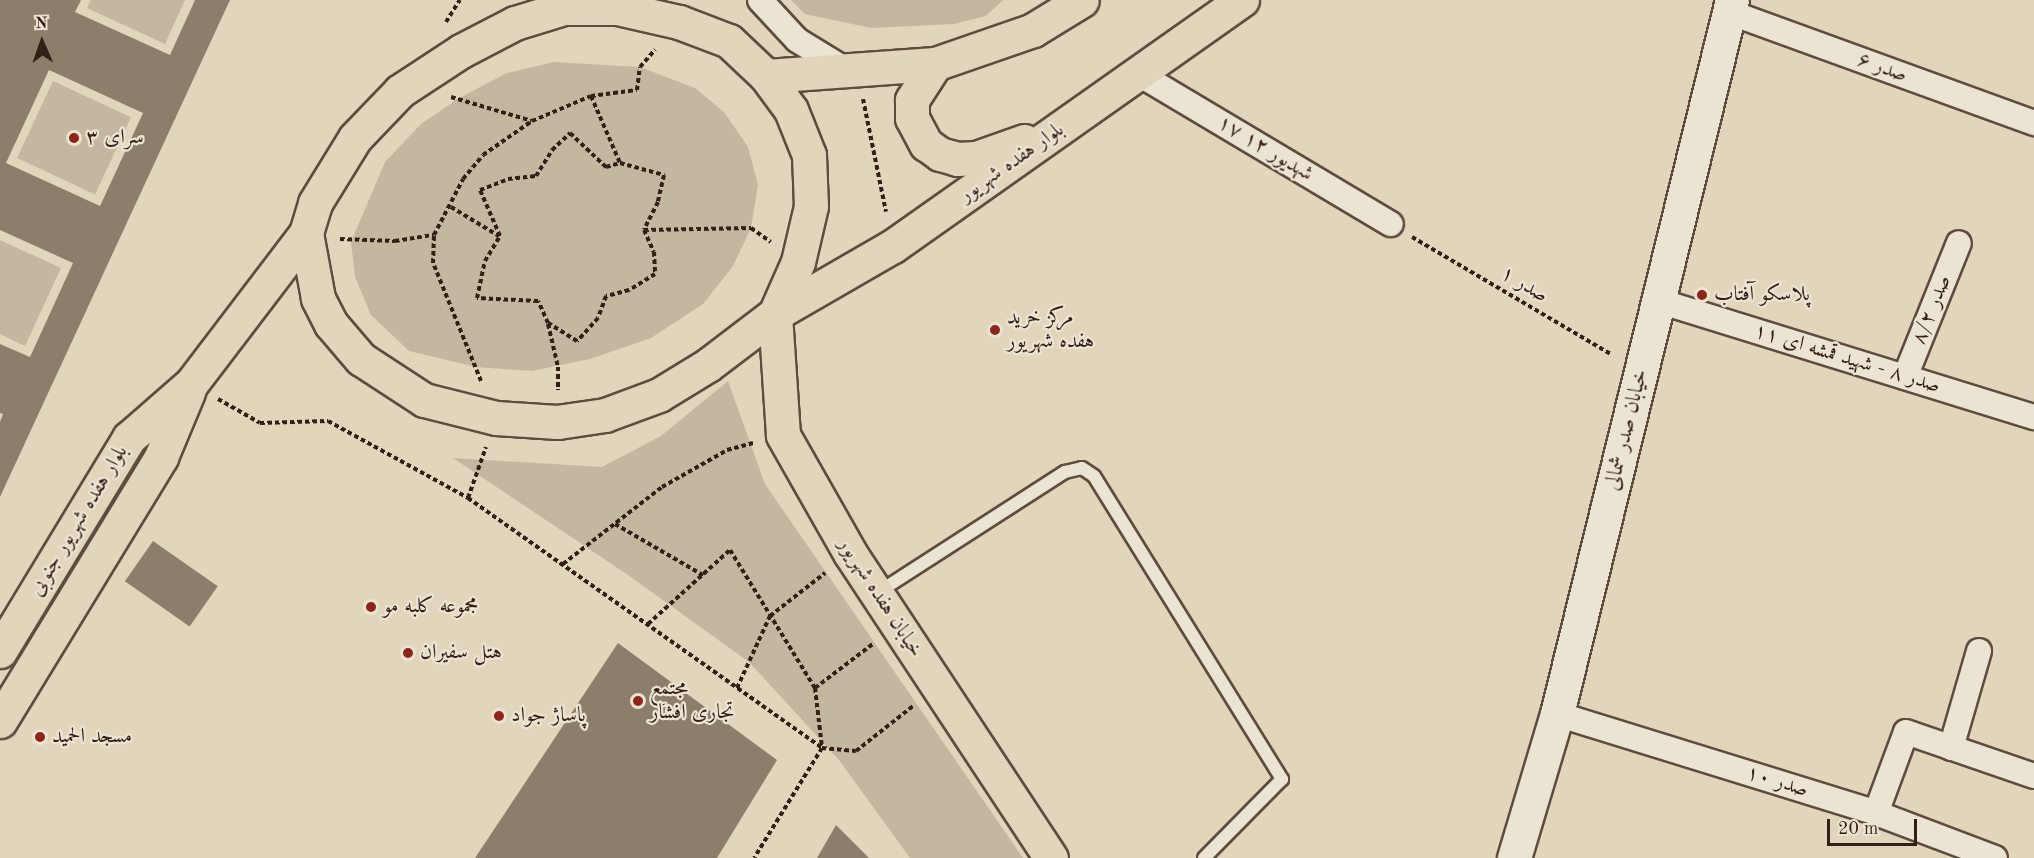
<!DOCTYPE html>
<html>
<head>
<meta charset="utf-8">
<style>
	body { margin:0 }
	#map { position:relative; width:2034px; height:858px; overflow:hidden; background:#e1d6bb; font-family:"Old Standard TT",Amiri,serif }
	div>[style] { position:absolute }
	[style*='--x'] { left:calc(var(--x)*1px); top:calc(var(--y)*1px); width:calc(var(--w)*1px); rotate:calc(var(--a)*1deg) }
	.green>* { inset:0; background:#c3b79f; transform-origin:0 0 }
	.building>* { inset:0; background:#8d7e6b; transform-origin:0 0 }
	.path>* { height:4px; margin-top:-2px; transform-origin:0; background:repeating-linear-gradient(90deg,#321f15 0 4.5px,transparent 0 7.5px) }
	.roads { filter:drop-shadow(2px 0 #5e4d3e) drop-shadow(-2px 0 #5e4d3e) drop-shadow(0 2px #5e4d3e) drop-shadow(0 -2px #5e4d3e) }
	.lane>* { height:12px; margin:-6px; padding:0 6px; transform-origin:6px; border-radius:6px; background:#ece4d3 }
	.street>* { height:24px; margin:-12px; padding:0 12px; transform-origin:12px; border-radius:12px; background:#ece4d3 }
	.secondary>* { height:33px; margin:-16.5px; padding:0 16.5px; transform-origin:16.5px; border-radius:16.5px; background:#ece4d3 }
	.primary>* { height:33px; margin:-16.5px; padding:0 16.5px; transform-origin:16.5px; border-radius:16.5px; background:#e1d6bb }
	.dots>* { width:16px; height:16px; translate:-50% -50%; box-sizing:border-box; border:3px solid #ece4d3; border-radius:50% }
	span { translate:-50% -50%; white-space:nowrap; text-align:center; line-height:1.15; -webkit-text-stroke:4.5px #ece4d3; paint-order:stroke }
	.street-label { font-size:21px; color:#321f15 }
	.poi-label { font-size:21px; color:#321f15 }
	.left { translate:0 -50%; text-align:left }
	.north { position:absolute; left:12px; top:12px; width:60px; height:60px; -webkit-text-stroke:4px #ece4d3; paint-order:stroke; rotate:358deg; font-size:16px; font-weight:700; line-height:24px; text-align:center; color:#321f15 }
	.north::after { content:''; display:block; margin:auto; width:21px; height:27px; background:#321f15; clip-path:polygon(50% 0,100% 100%,50% 72%,0 100%) }
	.scale { position:absolute; left:1827px; top:819px; width:90px; height:27px; box-sizing:border-box; border:3px solid #321f15; border-top:0; padding-left:8px; font-size:18px; line-height:21px; white-space:nowrap; color:#321f15; -webkit-text-stroke:4px #ece4d3; paint-order:stroke }
</style>
</head>
<body>
<div id="map">
	<div class="green">
		<div style="clip-path:polygon(91px 0,185px 0,165px 44px,87px 8px)"></div>
		<div style="clip-path:polygon(791px 0,1003px 0,986px 16px,954px 24px,871px 28px,805px 14px)"></div>
		<div style="clip-path:polygon(554px 62px,640px 67px,695px 88px,724px 112px,748px 147px,758px 185px,751px 228px,733px 266px,703px 304px,651px 338px,590px 359px,532px 371px,476px 367px,409px 351px,371px 315px,355px 277px,351px 242px,385px 162px,421px 124px,459px 98px,507px 73px)"></div>
		<div style="left:53px;top:81px;width:86px;height:85px;rotate:25deg"></div>
		<div style="clip-path:polygon(0 240px,61px 268px,25px 346px,0 334px)"></div>
		<div style="clip-path:polygon(728px 381px,765px 484px,1023px 858px,910px 858px,839px 760px,749px 662px,628px 575px,453px 458px,602px 467px,661px 436px)"></div>
	</div>
	<div class="building">
		<div style="clip-path:polygon(evenodd,0 0,81px 0,75px 12px,170px 55px,195px 0,230px 0,0 497px,0 422px,3px 414px,0 413px,0 344px,30px 357px,73px 263px,0 230px,0 0,49px 70px,143px 113px,100px 206px,6px 163px,49px 70px)"></div>
		<div style="left:153px;top:541px;width:79px;height:49px;rotate:35deg"></div>
		<div style="clip-path:polygon(618px 643px,777px 760px,717px 858px,475px 858px)"></div>
		<div style="clip-path:polygon(836px 825px,869px 858px,817px 858px)"></div>
	</div>
	<div class="path">
		<div style="--x:446;--y:22;--w:26;--a:-58"></div>
		<div style="--x:591;--y:96;--w:73;--a:66.6"></div>
		<div style="--x:451;--y:97;--w:84;--a:16.5"></div>
		<div style="--x:863;--y:99;--w:115;--a:78.5"></div>
		<div style="--x:570;--y:133;--w:50;--a:43.4"></div>
		<div style="--x:606;--y:167;--w:15;--a:-16"></div>
		<div style="--x:620;--y:163;--w:46;--a:15.3"></div>
		<div style="--x:664;--y:175;--w:28;--a:103"></div>
		<div style="--x:658;--y:202;--w:31;--a:117"></div>
		<div style="--x:644;--y:230;--w:24;--a:66"></div>
		<div style="--x:654;--y:252;--w:22;--a:87"></div>
		<div style="--x:655;--y:274;--w:31;--a:148"></div>
		<div style="--x:629;--y:290;--w:24;--a:165"></div>
		<div style="--x:606;--y:296;--w:23;--a:110"></div>
		<div style="--x:598;--y:318;--w:31;--a:132"></div>
		<div style="--x:577;--y:341;--w:34;--a:-148"></div>
		<div style="--x:548;--y:323;--w:24;--a:-114"></div>
		<div style="--x:538;--y:301;--w:61;--a:-177.2"></div>
		<div style="--x:477;--y:298;--w:38;--a:-78"></div>
		<div style="--x:485;--y:261;--w:29;--a:-59"></div>
		<div style="--x:500;--y:236;--w:50;--a:-113.5"></div>
		<div style="--x:480;--y:190;--w:30;--a:-21"></div>
		<div style="--x:508;--y:179;--w:28;--a:-6"></div>
		<div style="--x:536;--y:176;--w:31;--a:-58"></div>
		<div style="--x:552;--y:150;--w:25;--a:-43"></div>
		<div style="--x:451;--y:207;--w:56;--a:31.1"></div>
		<div style="--x:644;--y:230;--w:107;--a:-1.1"></div>
		<div style="--x:751;--y:228;--w:24;--a:35"></div>
		<div style="--x:1412;--y:237;--w:232;--a:30.5"></div>
		<div style="--x:340;--y:239;--w:55;--a:2.1"></div>
		<div style="--x:395;--y:241;--w:39;--a:-9"></div>
		<div style="--x:548;--y:324;--w:44;--a:76.9"></div>
		<div style="--x:558;--y:367;--w:23;--a:90"></div>
		<div style="--x:481;--y:381;--w:127;--a:-112.1"></div>
		<div style="--x:433;--y:263;--w:28;--a:-88"></div>
		<div style="--x:434;--y:235;--w:63;--a:-62.6"></div>
		<div style="--x:463;--y:179;--w:31;--a:-50"></div>
		<div style="--x:483;--y:155;--w:60;--a:-34.8"></div>
		<div style="--x:532;--y:121;--w:64;--a:-23"></div>
		<div style="--x:591;--y:96;--w:46;--a:-7.4"></div>
		<div style="--x:637;--y:90;--w:23;--a:-83"></div>
		<div style="--x:640;--y:67;--w:23;--a:-49"></div>
		<div style="--x:218;--y:399;--w:48;--a:29.7"></div>
		<div style="--x:260;--y:423;--w:68;--a:-1.7"></div>
		<div style="--x:328;--y:421;--w:160;--a:28.8"></div>
		<div style="--x:468;--y:498;--w:433;--a:35.2"></div>
		<div style="--x:822;--y:748;--w:129;--a:121.7"></div>
		<div style="--x:468;--y:498;--w:54;--a:-70.6"></div>
		<div style="--x:615;--y:524;--w:102;--a:30.1"></div>
		<div style="--x:563;--y:564;--w:125;--a:-37.9"></div>
		<div style="--x:662;--y:487;--w:75;--a:-29.6"></div>
		<div style="--x:727;--y:450;--w:27;--a:-15"></div>
		<div style="--x:648;--y:624;--w:110;--a:-42.1"></div>
		<div style="--x:730;--y:550;--w:162;--a:58.4"></div>
		<div style="--x:815;--y:688;--w:60;--a:83.3"></div>
		<div style="--x:822;--y:748;--w:34;--a:5"></div>
		<div style="--x:856;--y:751;--w:73;--a:-38.3"></div>
		<div style="--x:737;--y:688;--w:79;--a:-65.4"></div>
		<div style="--x:770;--y:616;--w:70;--a:-38"></div>
		<div style="--x:815;--y:688;--w:74;--a:-37.3"></div>
	</div>
	<div class="roads">
		<div class="lane">
			<div style="--x:877;--y:593;--w:224;--a:-32.8"></div>
			<div style="--x:1065;--y:472;--w:17;--a:-13"></div>
			<div style="--x:1082;--y:468;--w:14;--a:34"></div>
			<div style="--x:1094;--y:476;--w:357;--a:58.2"></div>
			<div style="--x:1282;--y:779;--w:111;--a:134.6"></div>
		</div>
		<div class="street">
			<div style="--x:760;--y:0;--w:54;--a:47.2"></div>
			<div style="--x:797;--y:40;--w:57;--a:31.5"></div>
			<div style="--x:1729;--y:12;--w:325;--a:20"></div>
			<div style="--x:1139;--y:74;--w:293;--a:30.8"></div>
			<div style="--x:1659;--y:301;--w:393;--a:17.2"></div>
			<div style="--x:1905;--y:377;--w:144;--a:-68.1"></div>
			<div style="--x:1557;--y:714;--w:334;--a:17.2"></div>
			<div style="--x:1876;--y:813;--w:127;--a:20.7"></div>
			<div style="--x:1951;--y:748;--w:101;--a:-73.9"></div>
			<div style="--x:1876;--y:813;--w:86;--a:-69.7"></div>
			<div style="--x:1906;--y:732;--w:135;--a:19"></div>
		</div>
		<div class="secondary">
			<div style="--x:1514;--y:858;--w:150;--a:-73.4"></div>
			<div style="--x:1557;--y:714;--w:735;--a:-76.23"></div>
		</div>
		<div class="primary">
			<div style="--x:564;--y:8;--w:53;--a:0"></div>
			<div style="--x:617;--y:8;--w:64;--a:12.7"></div>
			<div style="--x:679;--y:22;--w:53;--a:20.8"></div>
			<div style="--x:729;--y:41;--w:51;--a:43.4"></div>
			<div style="--x:766;--y:76;--w:42;--a:53.7"></div>
			<div style="--x:791;--y:110;--w:48;--a:68.2"></div>
			<div style="--x:809;--y:155;--w:51;--a:87.8"></div>
			<div style="--x:811;--y:206;--w:57;--a:103.1"></div>
			<div style="--x:798;--y:262;--w:57;--a:113.9"></div>
			<div style="--x:775;--y:314;--w:84;--a:142.7"></div>
			<div style="--x:708;--y:365;--w:57;--a:148.5"></div>
			<div style="--x:659;--y:395;--w:58;--a:159.7"></div>
			<div style="--x:605;--y:415;--w:49;--a:171.7"></div>
			<div style="--x:557;--y:422;--w:61;--a:-176.2"></div>
			<div style="--x:496;--y:418;--w:74;--a:-166"></div>
			<div style="--x:424;--y:400;--w:75;--a:-146.9"></div>
			<div style="--x:361;--y:359;--w:46;--a:-130.6"></div>
			<div style="--x:331;--y:324;--w:29;--a:-117"></div>
			<div style="--x:318;--y:298;--w:66;--a:-100.5"></div>
			<div style="--x:306;--y:233;--w:31;--a:-73"></div>
			<div style="--x:315;--y:203;--w:76;--a:-58.4"></div>
			<div style="--x:355;--y:138;--w:65;--a:-46.2"></div>
			<div style="--x:400;--y:91;--w:73;--a:-33.3"></div>
			<div style="--x:461;--y:51;--w:61;--a:-27.4"></div>
			<div style="--x:515;--y:23;--w:51;--a:-17"></div>
			<div style="--x:935;--y:64;--w:43;--a:122.6"></div>
			<div style="--x:912;--y:100;--w:18;--a:90"></div>
			<div style="--x:912;--y:118;--w:30;--a:62"></div>
			<div style="--x:926;--y:144;--w:17;--a:36"></div>
			<div style="--x:940;--y:154;--w:18;--a:16"></div>
			<div style="--x:957;--y:159;--w:19;--a:-3"></div>
			<div style="--x:976;--y:158;--w:51;--a:-19.5"></div>
			<div style="--x:766;--y:76;--w:169;--a:-4.1"></div>
			<div style="--x:935;--y:64;--w:104;--a:-19.1"></div>
			<div style="--x:1033;--y:30;--w:57;--a:-31.5"></div>
			<div style="--x:0;--y:651;--w:249;--a:-58.8"></div>
			<div style="--x:129;--y:438;--w:82;--a:-41.1"></div>
			<div style="--x:191;--y:384;--w:190;--a:-52.7"></div>
			<div style="--x:0;--y:721;--w:309;--a:-58.6"></div>
			<div style="--x:161;--y:457;--w:70;--a:-67.4"></div>
			<div style="--x:1051;--y:858;--w:365;--a:-123.4"></div>
			<div style="--x:850;--y:553;--w:136;--a:-119.6"></div>
			<div style="--x:783;--y:435;--w:121;--a:-93.8"></div>
			<div style="--x:775;--y:314;--w:136;--a:-30"></div>
			<div style="--x:893;--y:246;--w:427;--a:-35.2"></div>
		</div>
	</div>
	<div class="dots">
		<div style="left:74px;top:138px;background:#8f2418"></div>
		<div style="left:1702px;top:295px;background:#8f2418"></div>
		<div style="left:995px;top:330px;background:#8f2418"></div>
		<div style="left:371px;top:607px;background:#8f2418"></div>
		<div style="left:408px;top:653px;background:#8f2418"></div>
		<div style="left:638px;top:701px;background:#8f2418"></div>
		<div style="left:499px;top:716px;background:#8f2418"></div>
		<div style="left:40px;top:737px;background:#8f2418"></div>
	</div>
	<div class="street-label">
		<span style="left:1882px;top:68px;rotate:20deg">صدر ۶</span>
		<span style="left:1265px;top:149px;rotate:31deg">۱۷ شهدیور ۱۲</span>
		<span style="left:1012px;top:163px;rotate:-35deg">بلوار هفده شهریور</span>
		<span style="left:1524px;top:285px;rotate:31deg">صدر ۱</span>
		<span style="left:1932px;top:310px;rotate:-68deg">صدر ۸/۲</span>
		<span style="left:1847px;top:359px;rotate:17deg">صدر ۸ - شهید قمشه ای ۱۱</span>
		<span style="left:1627px;top:430px;rotate:-76deg">خیابان صدر شمالی</span>
		<span style="left:79px;top:521px;rotate:-59deg">بلوار هفده شهریور جنوبی</span>
		<span style="left:880px;top:598px;rotate:57deg">خیابان هفده شهریور</span>
		<span style="left:1777px;top:782px;rotate:17deg">صدر ۱۰</span>
	</div>
	<div class="poi-label">
		<span class="left" style="left:86px;top:138px">سرای ۳</span>
		<span class="left" style="left:1714px;top:295px">پلاسکو آفتاب</span>
		<span class="left" style="left:1007px;top:330px">مرکز خرید<br>هفده شهریور</span>
		<span class="left" style="left:383px;top:607px">مجموعه کلبه مو</span>
		<span class="left" style="left:420px;top:653px">هتل سفیران</span>
		<span class="left" style="left:650px;top:701px">مجتمع<br>تجاری افشار</span>
		<span class="left" style="left:511px;top:716px">پاساژ جواد</span>
		<span class="left" style="left:52px;top:737px">مسجد الحمید</span>
	</div>
	<div class="north">N</div>
	<div class="scale">20 m</div>
</div>
</body>
</html>
